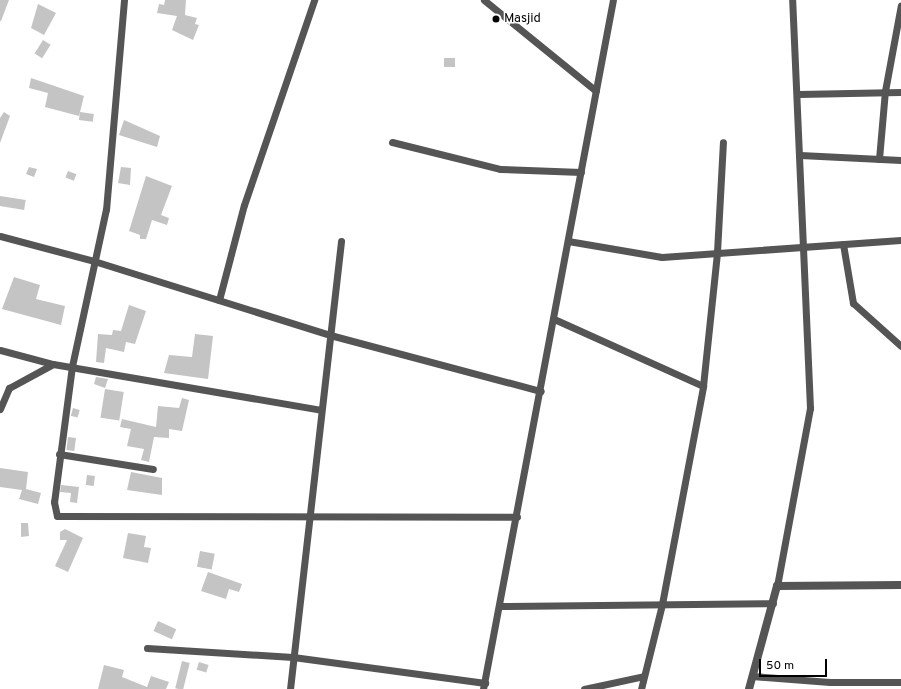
<!DOCTYPE html>
<html>
<head>
<meta charset="utf-8">
<style>
	body { margin:0 }
	#map { position:relative; width:901px; height:689px; overflow:hidden; background:#fff; font-family:Overpass,sans-serif }
	div>[style] { position:absolute }
	[style*='--x'] { left:calc(var(--x)*1px); top:calc(var(--y)*1px); width:calc(var(--w)*1px); rotate:calc(var(--a)*1deg) }
	.building>* { inset:0; background:#c4c4c4; transform-origin:0 0 }
	.minor>* { height:7px; margin:-3.5px; padding:0 3.5px; transform-origin:3.5px; border-radius:3.5px; background:#555 }
	.tertiary>* { height:8px; margin:-4px; padding:0 4px; transform-origin:4px; border-radius:4px; background:#555 }
	.dots>* { width:11px; height:11px; translate:-50% -50%; box-sizing:border-box; border:2px solid #fff; border-radius:50% }
	span { translate:-50% -50%; white-space:nowrap; text-align:center; line-height:1.15; -webkit-text-stroke:3px #fff; paint-order:stroke }
	.poi-label { font-size:13px; color:#000 }
	.left { translate:0 -50%; text-align:left }
	.scale { position:absolute; left:759px; top:659px; width:68px; height:18px; box-sizing:border-box; border:2px solid #000; border-top:0; padding-left:5px; font-size:12px; line-height:14px; white-space:nowrap; color:#000; -webkit-text-stroke:3px #fff; paint-order:stroke }
</style>
</head>
<body>
<div id="map">
	<div class="building">
		<div style="clip-path:polygon(0 0,9px 0,1px 21px,0 21px)"></div>
		<div style="clip-path:polygon(165px 0,186px 0,185px 15px,197px 18px,195px 24px,199px 25px,193px 40px,172px 30px,177px 16px,157px 13px,159px 4px,164px 5px)"></div>
		<div style="clip-path:polygon(38px 4px,56px 13px,44px 35px,31px 28px)"></div>
		<div style="left:43px;top:40px;width:9px;height:16px;rotate:32deg"></div>
		<div style="left:444px;top:58px;width:11px;height:9px"></div>
		<div style="clip-path:polygon(31px 78px,84px 96px,79px 116px,45px 107px,48px 93px,29px 88px)"></div>
		<div style="clip-path:polygon(4px 112px,10px 116px,0 143px,0 118px)"></div>
		<div style="left:80px;top:112px;width:14px;height:8px;rotate:8deg"></div>
		<div style="clip-path:polygon(124px 120px,160px 136px,157px 147px,119px 135px)"></div>
		<div style="clip-path:polygon(29px 167px,37px 169px,34px 177px,26px 174px)"></div>
		<div style="clip-path:polygon(121px 167px,131px 168px,130px 185px,118px 183px)"></div>
		<div style="left:68px;top:171px;width:9px;height:7px;rotate:21deg"></div>
		<div style="clip-path:polygon(146px 176px,172px 186px,161px 215px,169px 218px,167px 225px,152px 220px,146px 239px,140px 239px,140px 235px,129px 231px)"></div>
		<div style="left:0;top:196px;width:26px;height:10px;rotate:9deg"></div>
		<div style="clip-path:polygon(14px 277px,40px 285px,36px 299px,65px 306px,61px 325px,2px 309px)"></div>
		<div style="clip-path:polygon(129px 305px,146px 311px,135px 344px,126px 342px,124px 352px,106px 348px,104px 363px,96px 362px,98px 334px,112px 335px,113px 330px,121px 331px)"></div>
		<div style="clip-path:polygon(195px 334px,213px 336px,208px 379px,164px 373px,169px 355px,192px 357px)"></div>
		<div style="clip-path:polygon(96px 377px,108px 379px,105px 388px,94px 384px)"></div>
		<div style="left:105px;top:389px;width:19px;height:29px;rotate:9deg"></div>
		<div style="clip-path:polygon(182px 398px,189px 400px,182px 431px,169px 429px,169px 438px,154px 437px,149px 462px,141px 460px,144px 449px,127px 446px,131px 429px,120px 427px,122px 419px,156px 427px,158px 406px,179px 408px)"></div>
		<div style="left:73px;top:408px;width:7px;height:8px;rotate:16deg"></div>
		<div style="left:68px;top:437px;width:8px;height:13px;rotate:7deg"></div>
		<div style="clip-path:polygon(0 468px,28px 472px,26px 489px,41px 493px,38px 504px,19px 499px,22px 490px,0 487px)"></div>
		<div style="clip-path:polygon(131px 472px,162px 478px,162px 495px,127px 490px)"></div>
		<div style="left:87px;top:475px;width:8px;height:10px;rotate:7deg"></div>
		<div style="clip-path:polygon(61px 485px,79px 487px,77px 503px,70px 502px,71px 493px,60px 492px)"></div>
		<div style="clip-path:polygon(21px 523px,28px 523px,29px 536px,21px 537px)"></div>
		<div style="clip-path:polygon(65px 529px,83px 538px,68px 572px,55px 566px,67px 540px,60px 540px,60px 532px)"></div>
		<div style="clip-path:polygon(128px 533px,146px 536px,144px 547px,151px 548px,148px 563px,123px 558px)"></div>
		<div style="left:200px;top:551px;width:15px;height:16px;rotate:11deg"></div>
		<div style="clip-path:polygon(208px 572px,242px 584px,239px 592px,229px 589px,226px 599px,201px 591px)"></div>
		<div style="left:158px;top:621px;width:20px;height:11px;rotate:24deg"></div>
		<div style="left:182px;top:661px;width:8px;height:28px;rotate:14deg"></div>
		<div style="left:199px;top:662px;width:10px;height:8px;rotate:17deg"></div>
		<div style="clip-path:polygon(104px 665px,124px 670px,122px 677px,147px 687px,151px 676px,169px 682px,166px 689px,98px 689px)"></div>
	</div>
	<div class="minor">
		<div style="--x:124;--y:0;--w:210;--a:94.9"></div>
		<div style="--x:106;--y:209;--w:161;--a:102.2"></div>
		<div style="--x:72;--y:366;--w:137;--a:97.5"></div>
		<div style="--x:54;--y:502;--w:14;--a:78"></div>
		<div style="--x:57;--y:516;--w:460;--a:0.1"></div>
		<div style="--x:484;--y:0;--w:144;--a:39.1"></div>
		<div style="--x:799;--y:94;--w:102;--a:-1.1"></div>
		<div style="--x:392;--y:142;--w:111;--a:14"></div>
		<div style="--x:500;--y:169;--w:81;--a:2.1"></div>
		<div style="--x:800;--y:155;--w:101;--a:2.8"></div>
		<div style="--x:879;--y:159;--w:68;--a:-85"></div>
		<div style="--x:885;--y:91;--w:87;--a:-79.5"></div>
		<div style="--x:0;--y:236;--w:97;--a:14.9"></div>
		<div style="--x:94;--y:261;--w:247;--a:17.4"></div>
		<div style="--x:330;--y:335;--w:218;--a:14.9"></div>
		<div style="--x:568;--y:241;--w:95;--a:9.7"></div>
		<div style="--x:662;--y:257;--w:240;--a:-4.1"></div>
		<div style="--x:843;--y:244;--w:60;--a:80.4"></div>
		<div style="--x:853;--y:303;--w:64;--a:41.9"></div>
		<div style="--x:219;--y:300;--w:98;--a:-75.3"></div>
		<div style="--x:244;--y:205;--w:217;--a:-71.1"></div>
		<div style="--x:554;--y:319;--w:163;--a:24.2"></div>
		<div style="--x:0;--y:350;--w:55;--a:14.8"></div>
		<div style="--x:0;--y:409;--w:23;--a:-67"></div>
		<div style="--x:9;--y:388;--w:50;--a:-28.6"></div>
		<div style="--x:53;--y:364;--w:272;--a:9.7"></div>
		<div style="--x:59;--y:454;--w:95;--a:9.1"></div>
		<div style="--x:777;--y:586;--w:181;--a:-79.5"></div>
		<div style="--x:810;--y:408;--w:408;--a:-92.5"></div>
		<div style="--x:500;--y:606;--w:273;--a:-0.6"></div>
		<div style="--x:147;--y:648;--w:146;--a:3.5"></div>
		<div style="--x:293;--y:657;--w:194;--a:7.7"></div>
		<div style="--x:752;--y:676;--w:78;--a:4.4"></div>
		<div style="--x:830;--y:682;--w:71;--a:0"></div>
		<div style="--x:290;--y:689;--w:451;--a:-83.5"></div>
		<div style="--x:483;--y:689;--w:701;--a:-79.32"></div>
		<div style="--x:584;--y:689;--w:61;--a:-12.2"></div>
		<div style="--x:641;--y:689;--w:88;--a:-76.1"></div>
		<div style="--x:662;--y:604;--w:222;--a:-79.3"></div>
		<div style="--x:703;--y:386;--w:135;--a:-84"></div>
		<div style="--x:717;--y:252;--w:110;--a:-86.9"></div>
	</div>
	<div class="tertiary">
		<div style="--x:749;--y:689;--w:107;--a:-74.8"></div>
		<div style="--x:777;--y:586;--w:124;--a:-0.5"></div>
	</div>
	<div class="dots">
		<div style="left:496px;top:19px;background:#000"></div>
	</div>
	<div class="poi-label">
		<span class="left" style="left:504px;top:19px">Masjid</span>
	</div>
	<div class="scale">50 m</div>
</div>
</body>
</html>
